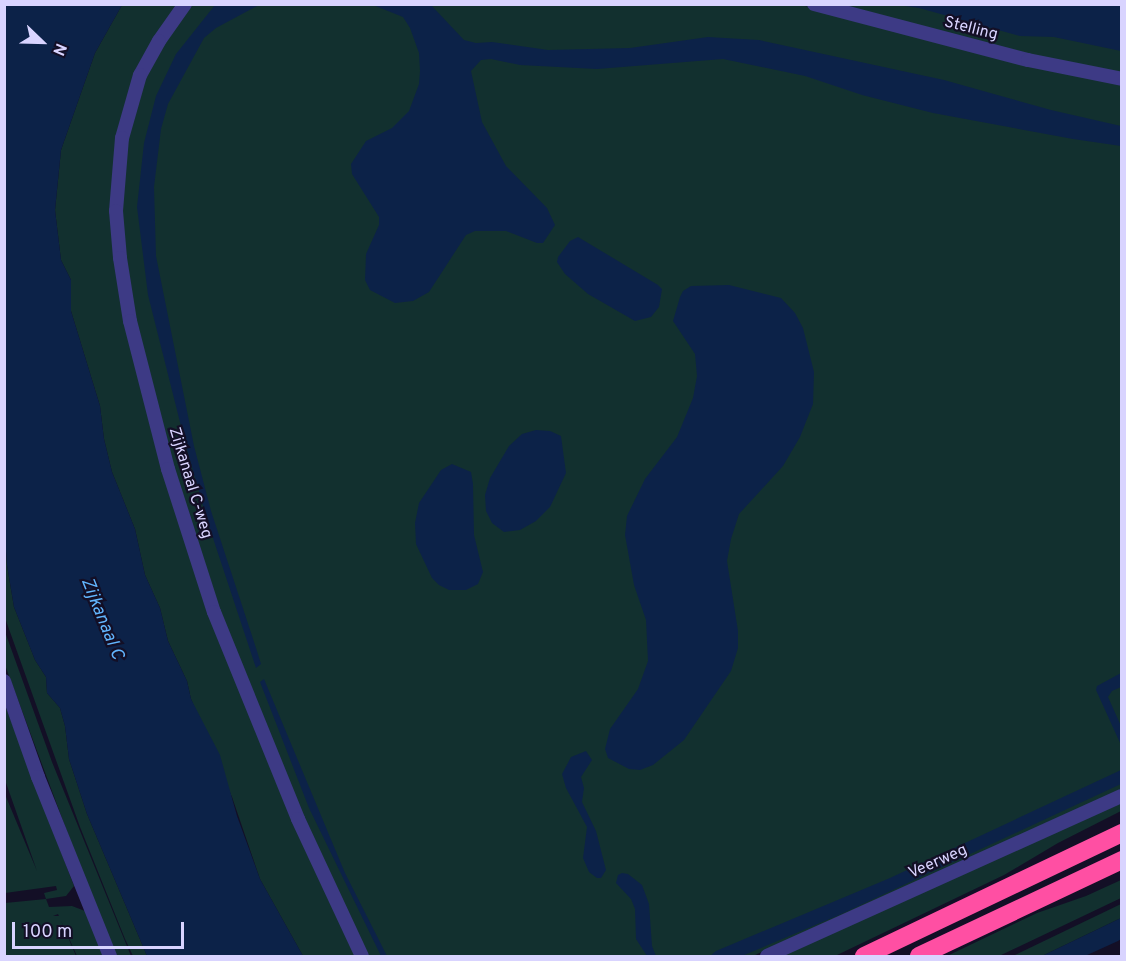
<!DOCTYPE html>
<html>
<head>
<meta charset="utf-8">
<style>
	body { margin:0 }
	#map { position:relative; width:1126px; height:961px; overflow:hidden; background:#130f26; font-family:Overpass,sans-serif }
	div>[style] { position:absolute }
	[style*='--x'] { left:calc(var(--x)*1px); top:calc(var(--y)*1px); width:calc(var(--w)*1px); rotate:calc(var(--a)*1deg) }
	.green>* { inset:0; background:#12302f }
	.water>* { inset:0; background:#0c2248 }
	.minor>* { height:14px; margin:-7px; padding:0 7px; transform-origin:7px; border-radius:7px; background:#3d3a85 }
	.highway>* { height:18px; margin:-9px; padding:0 9px; transform-origin:9px; border-radius:9px; background:#ff4fa3 }
	span { translate:-50% -50%; white-space:nowrap; text-align:center; line-height:1.15; -webkit-text-stroke:4.5px #130f26; paint-order:stroke }
	.street-label { font-size:16px; color:#d9d4ff }
	.water-label { font-size:18px; color:#62b6ff; font-style:italic }
	.frame { position:absolute; inset:0; border:6px solid #d9d4ff; pointer-events:none }
	.north { position:absolute; left:12px; top:12px; width:60px; height:60px; -webkit-text-stroke:4px #130f26; paint-order:stroke; rotate:113deg; font-size:16px; font-weight:700; line-height:24px; text-align:center; color:#d9d4ff }
	.north::after { content:''; display:block; margin:auto; width:21px; height:27px; background:#d9d4ff; clip-path:polygon(50% 0,100% 100%,50% 72%,0 100%) }
	.scale { position:absolute; left:12px; top:922px; width:172px; height:27px; box-sizing:border-box; border:3px solid #d9d4ff; border-top:0; padding-left:8px; font-size:18px; line-height:21px; white-space:nowrap; color:#d9d4ff; -webkit-text-stroke:4px #130f26; paint-order:stroke }
</style>
</head>
<body>
<div id="map">
	<div class="green">
		<div style="clip-path:polygon(122px 5px,181px 5px,144px 60px,113px 207px,170px 488px,357px 956px,303px 956px,260px 879px,232px 797px,191px 699px,187px 681px,168px 641px,160px 608px,145px 575px,135px 529px,112px 472px,104px 439px,100px 406px,71px 311px,71px 280px,61px 260px,55px 210px,61px 150px,95px 53px)"></div>
		<div style="clip-path:polygon(188px 5px,801px 5px,1121px 82px,1121px 791px,753px 956px,365px 956px,257px 713px,184px 514px,127px 286px,120px 174px,138px 89px)"></div>
		<div style="clip-path:polygon(826px 5px,1121px 5px,1121px 76px)"></div>
		<div style="clip-path:polygon(4px 523px,7px 565px,14px 607px,35px 660px,46px 677px,47px 693px,60px 708px,65px 726px,69px 759px,87px 814px,147px 956px,133px 956px,125px 939px,80px 827px,5px 618px)"></div>
		<div style="clip-path:polygon(4px 629px,52px 762px,131px 956px,116px 956px,100px 920px,5px 665px)"></div>
		<div style="clip-path:polygon(5px 705px,74px 886px,66px 896px,46px 899px,49px 907px,72px 906px,85px 911px,105px 956px,77px 956px,58px 914px,53px 916px,59px 916px,76px 956px,5px 956px,5px 903px,46px 899px,44px 893px,57px 890px,56px 886px,5px 893px,4px 792px,37px 871px,5px 780px)"></div>
		<div style="clip-path:polygon(1121px 798px,1121px 811px,1058px 843px,1004px 875px,835px 956px,771px 956px)"></div>
		<div style="clip-path:polygon(1121px 880px,1121px 898px,999px 956px,947px 956px,1037px 913px,1086px 896px)"></div>
		<div style="clip-path:polygon(1121px 904px,1121px 918px,1042px 956px,1013px 956px)"></div>
	</div>
	<div class="water">
		<div style="clip-path:polygon(4px 5px,122px 5px,95px 53px,61px 150px,55px 210px,61px 260px,71px 280px,71px 311px,100px 406px,104px 439px,112px 472px,135px 529px,145px 575px,160px 608px,168px 641px,187px 681px,191px 699px,220px 755px,237px 816px,260px 879px,303px 956px,147px 956px,87px 814px,69px 759px,65px 726px,60px 708px,47px 693px,46px 677px,35px 660px,14px 607px,7px 565px,4px 523px)"></div>
		<div style="clip-path:polygon(215px 5px,259px 5px,216px 28px,204px 38px,168px 104px,161px 129px,154px 187px,156px 256px,194px 446px,211px 511px,256px 648px,261px 664px,256px 668px,208px 523px,186px 446px,148px 295px,137px 207px,144px 143px,156px 96px,176px 54px)"></div>
		<div style="clip-path:polygon(373px 5px,431px 5px,464px 40px,476px 43px,492px 42px,548px 50px,630px 48px,708px 37px,759px 40px,944px 80px,1051px 110px,1121px 126px,1121px 146px,1073px 139px,933px 113px,862px 95px,805px 76px,723px 59px,597px 69px,520px 65px,491px 59px,481px 60px,471px 71px,482px 122px,506px 166px,547px 208px,555px 225px,543px 243px,537px 243px,506px 231px,475px 231px,466px 235px,429px 292px,413px 301px,395px 303px,370px 290px,365px 280px,366px 254px,379px 225px,379px 217px,352px 174px,351px 164px,366px 141px,392px 128px,409px 111px,419px 84px,420px 71px,419px 53px,410px 28px,403px 17px)"></div>
		<div style="clip-path:polygon(898px 5px,1121px 5px,1121px 51px,1054px 37px,1020px 36px,919px 8px)"></div>
		<div style="clip-path:polygon(578px 237px,658px 285px,662px 289px,659px 307px,651px 317px,635px 321px,588px 294px,565px 274px,557px 262px,558px 257px,570px 241px)"></div>
		<div style="clip-path:polygon(729px 285px,781px 298px,795px 313px,803px 328px,814px 372px,813px 404px,800px 437px,783px 466px,739px 514px,731px 539px,727px 561px,738px 631px,738px 648px,731px 671px,684px 740px,653px 765px,640px 770px,629px 769px,608px 758px,605px 749px,610px 729px,638px 689px,648px 661px,646px 620px,634px 585px,625px 535px,627px 516px,645px 479px,677px 437px,693px 398px,697px 376px,695px 354px,673px 321px,680px 297px,683px 291px,691px 286px)"></div>
		<div style="clip-path:polygon(536px 430px,550px 431px,561px 436px,566px 473px,550px 507px,536px 521px,520px 530px,504px 532px,492px 523px,486px 511px,485px 495px,490px 478px,509px 446px,522px 434px)"></div>
		<div style="clip-path:polygon(452px 464px,471px 472px,473px 484px,474px 535px,483px 572px,478px 584px,466px 590px,449px 590px,439px 585px,432px 578px,416px 544px,415px 523px,419px 503px,441px 470px)"></div>
		<div style="clip-path:polygon(1121px 673px,1121px 687px,1112px 691px,1108px 697px,1121px 726px,1121px 745px,1096px 690px,1097px 686px)"></div>
		<div style="clip-path:polygon(264px 679px,345px 873px,387px 956px,381px 956px,309px 808px,260px 682px)"></div>
		<div style="clip-path:polygon(586px 751px,592px 760px,581px 777px,584px 788px,582px 802px,596px 831px,606px 870px,601px 878px,597px 878px,589px 872px,583px 858px,587px 827px,566px 788px,562px 774px,571px 757px)"></div>
		<div style="clip-path:polygon(1121px 770px,1121px 784px,839px 915px,742px 956px,710px 956px,716px 951px,890px 878px)"></div>
		<div style="clip-path:polygon(622px 873px,628px 874px,642px 885px,649px 904px,652px 946px,656px 956px,647px 956px,636px 939px,635px 909px,631px 899px,616px 883px,618px 875px)"></div>
		<div style="clip-path:polygon(1121px 918px,1121px 939px,1118px 941px,1085px 956px,1042px 956px)"></div>
	</div>
	<div class="minor">
		<div style="--x:185;--y:4;--w:45;--a:125.1"></div>
		<div style="--x:159;--y:41;--w:39;--a:119"></div>
		<div style="--x:140;--y:75;--w:66;--a:105.9"></div>
		<div style="--x:122;--y:138;--w:73;--a:94.7"></div>
		<div style="--x:116;--y:211;--w:47;--a:85.1"></div>
		<div style="--x:120;--y:258;--w:64;--a:81"></div>
		<div style="--x:130;--y:321;--w:153;--a:75.6"></div>
		<div style="--x:168;--y:469;--w:150;--a:72.2"></div>
		<div style="--x:214;--y:612;--w:223;--a:67.9"></div>
		<div style="--x:298;--y:819;--w:151;--a:65"></div>
		<div style="--x:814;--y:4;--w:221;--a:14.7"></div>
		<div style="--x:1028;--y:60;--w:96;--a:11.4"></div>
		<div style="--x:4;--y:681;--w:102;--a:70.5"></div>
		<div style="--x:38;--y:777;--w:193;--a:68.1"></div>
		<div style="--x:767;--y:956;--w:389;--a:-24.3"></div>
	</div>
	<div class="highway">
		<div style="--x:864;--y:956;--w:286;--a:-25.5"></div>
		<div style="--x:919;--y:956;--w:225;--a:-25.3"></div>
	</div>
	<div class="street-label">
		<span style="left:971px;top:29px;rotate:14deg">Stelling</span>
		<span style="left:190px;top:483px;rotate:73deg">Zijkanaal C-weg</span>
		<span style="left:938px;top:862px;rotate:-24deg">Veerweg</span>
	</div>
	<div class="water-label">
		<span style="left:101px;top:619px;rotate:68deg">Zijkanaal C</span>
	</div>
	<div class="frame"></div>
	<div class="north">N</div>
	<div class="scale">100 m</div>
</div>
</body>
</html>
